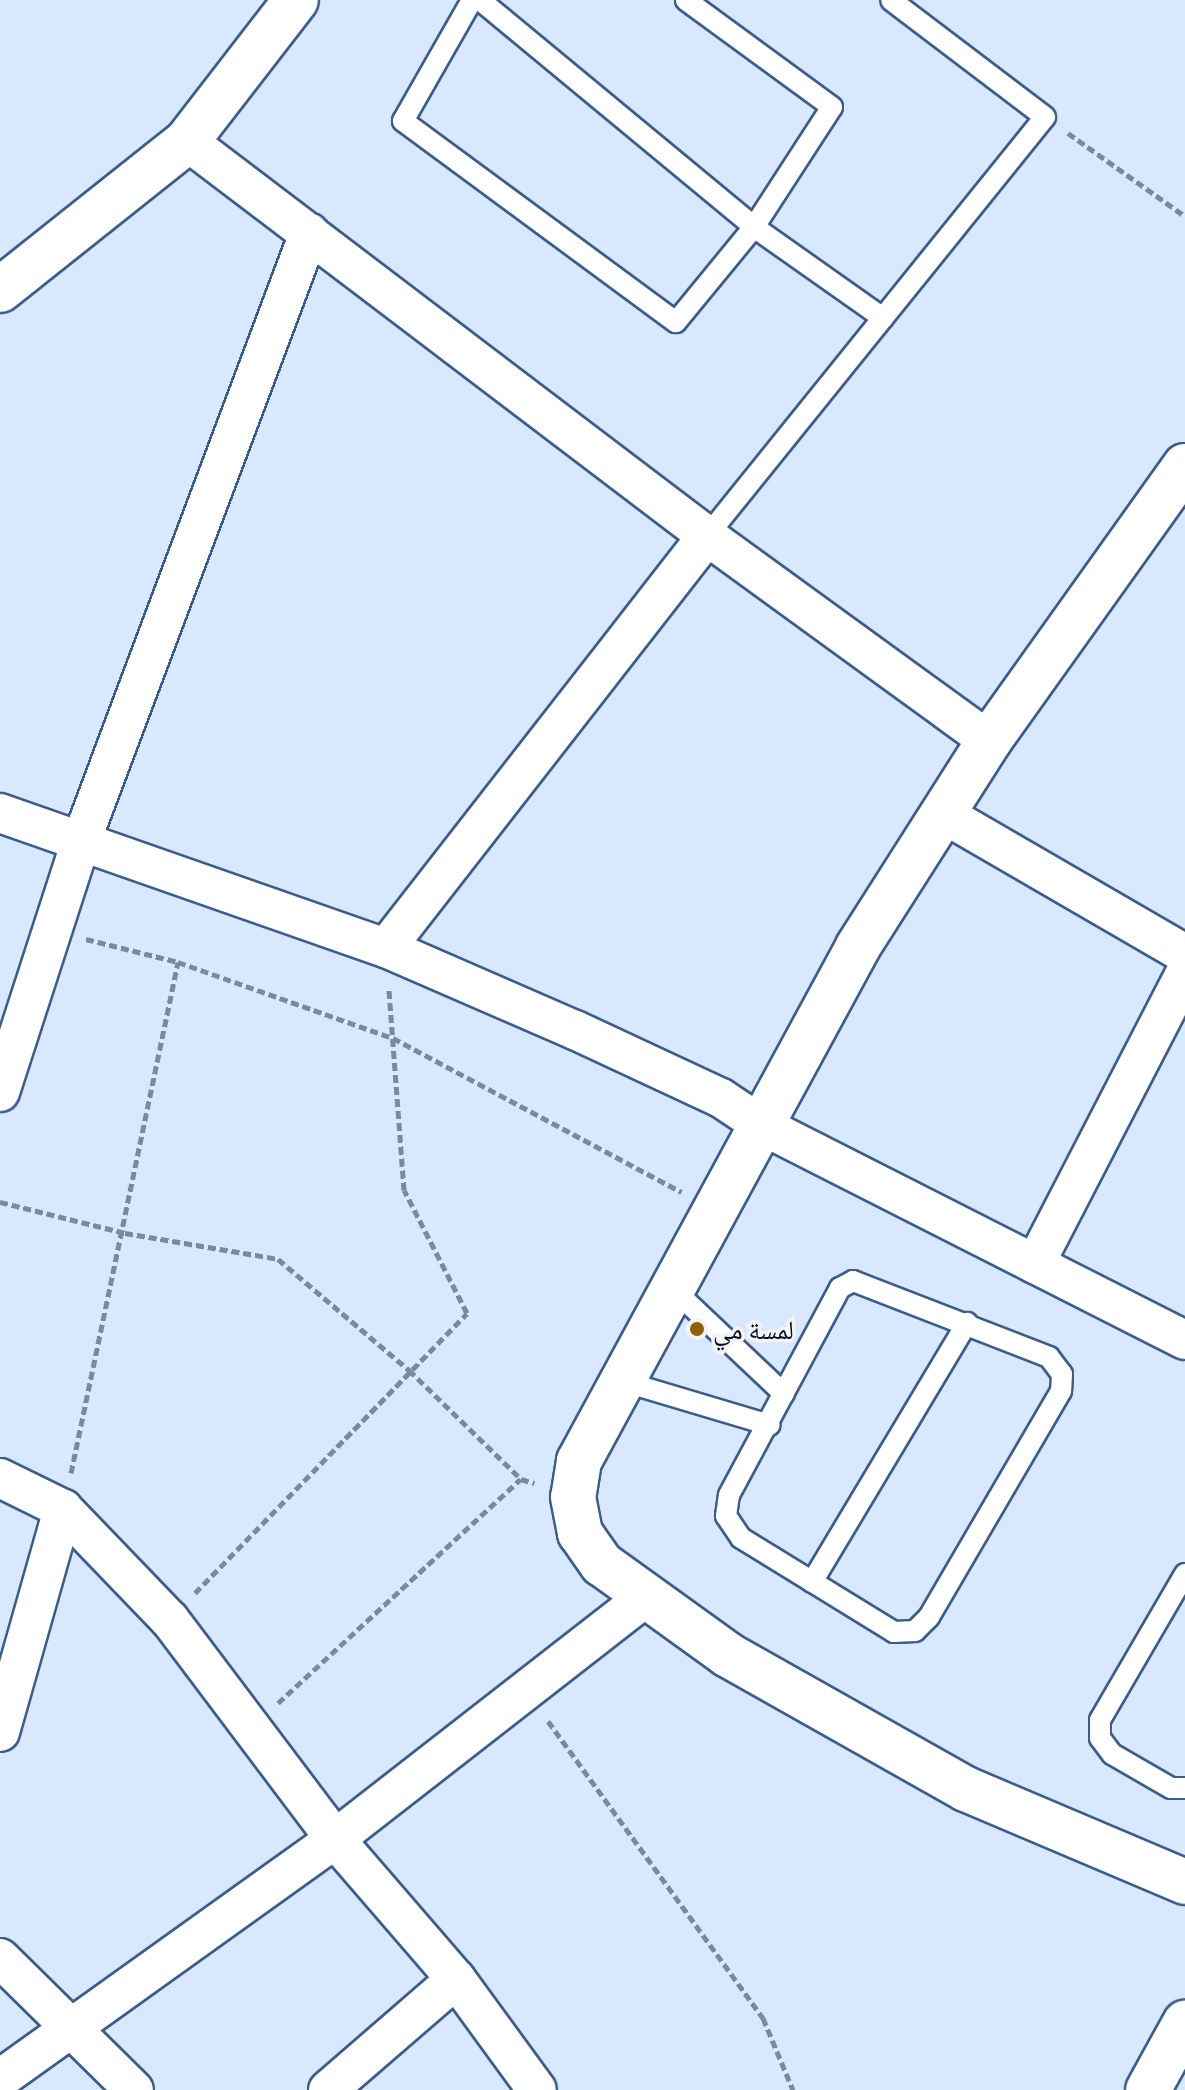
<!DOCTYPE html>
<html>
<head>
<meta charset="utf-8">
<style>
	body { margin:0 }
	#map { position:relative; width:1185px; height:2090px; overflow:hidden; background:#d8e8fe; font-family:"Exo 2","Noto Naskh Arabic",sans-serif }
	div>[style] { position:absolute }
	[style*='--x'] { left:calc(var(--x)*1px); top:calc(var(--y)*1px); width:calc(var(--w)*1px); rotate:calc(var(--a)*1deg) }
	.path>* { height:5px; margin-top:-2.5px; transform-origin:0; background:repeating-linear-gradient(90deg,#7b899d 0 8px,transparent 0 12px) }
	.roads { filter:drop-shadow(2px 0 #3b5d8c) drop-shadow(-2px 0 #3b5d8c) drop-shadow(0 2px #3b5d8c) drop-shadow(0 -2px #3b5d8c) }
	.service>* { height:20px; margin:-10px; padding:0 10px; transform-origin:10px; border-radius:10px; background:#fff }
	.minor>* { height:38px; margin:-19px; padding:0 19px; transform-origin:19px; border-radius:19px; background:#fff }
	.tertiary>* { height:44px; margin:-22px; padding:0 22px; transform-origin:22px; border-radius:22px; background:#fff }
	.dots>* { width:22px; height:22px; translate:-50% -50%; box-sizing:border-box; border:4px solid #f3f3f3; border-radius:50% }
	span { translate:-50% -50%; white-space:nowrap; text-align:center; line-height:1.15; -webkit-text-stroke:7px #f3f3f3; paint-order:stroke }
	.poi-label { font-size:26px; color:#020d1f }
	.left { translate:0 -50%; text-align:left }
</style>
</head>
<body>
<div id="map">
	<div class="path">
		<div style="--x:1068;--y:133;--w:143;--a:35.4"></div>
		<div style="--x:86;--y:939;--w:95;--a:14"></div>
		<div style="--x:178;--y:962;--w:228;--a:19.5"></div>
		<div style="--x:393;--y:1038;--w:327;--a:28.1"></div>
		<div style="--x:0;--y:1202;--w:129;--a:13.9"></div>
		<div style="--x:125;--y:1233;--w:155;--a:9.6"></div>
		<div style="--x:278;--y:1259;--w:172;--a:40.3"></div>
		<div style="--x:409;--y:1370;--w:156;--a:44.2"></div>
		<div style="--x:521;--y:1479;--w:14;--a:17"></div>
		<div style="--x:71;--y:1473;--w:522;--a:-78.17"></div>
		<div style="--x:195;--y:1593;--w:390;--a:-45.8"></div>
		<div style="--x:467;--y:1313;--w:138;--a:-117.1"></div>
		<div style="--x:404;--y:1190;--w:202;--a:-94.3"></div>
		<div style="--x:278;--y:1703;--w:330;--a:-42.7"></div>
		<div style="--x:548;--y:1721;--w:367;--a:54.1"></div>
		<div style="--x:763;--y:2018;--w:78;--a:67.4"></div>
	</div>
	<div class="roads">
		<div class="service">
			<div style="--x:472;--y:0;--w:139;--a:119.7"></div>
			<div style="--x:403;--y:121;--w:339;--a:36.4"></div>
			<div style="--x:676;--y:322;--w:123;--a:-50.6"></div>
			<div style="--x:754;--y:227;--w:143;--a:-57"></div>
			<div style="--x:832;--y:107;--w:181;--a:-143.8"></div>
			<div style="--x:480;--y:0;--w:356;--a:39.6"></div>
			<div style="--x:754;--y:227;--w:158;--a:35.2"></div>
			<div style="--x:707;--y:536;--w:538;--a:-51.11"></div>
			<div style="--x:1045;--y:117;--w:193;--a:-142.8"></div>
			<div style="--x:853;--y:1281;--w:210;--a:21.2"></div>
			<div style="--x:1049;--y:1357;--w:21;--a:53"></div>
			<div style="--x:1062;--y:1374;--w:17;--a:93"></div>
			<div style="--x:1061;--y:1391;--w:262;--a:120.3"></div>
			<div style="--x:929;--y:1617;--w:20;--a:135"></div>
			<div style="--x:915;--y:1631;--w:21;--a:177"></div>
			<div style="--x:894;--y:1632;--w:180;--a:-148.4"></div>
			<div style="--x:741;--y:1538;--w:27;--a:-124"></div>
			<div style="--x:726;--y:1516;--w:21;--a:-82"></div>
			<div style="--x:729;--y:1495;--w:235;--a:-61.8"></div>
			<div style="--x:840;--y:1288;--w:15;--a:-28"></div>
			<div style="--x:672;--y:1288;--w:154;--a:43.4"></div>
			<div style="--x:622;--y:1381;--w:154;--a:16.6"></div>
			<div style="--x:1185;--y:1574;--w:169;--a:120.2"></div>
			<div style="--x:1100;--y:1720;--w:18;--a:90"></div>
			<div style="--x:1100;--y:1738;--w:20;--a:53"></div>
			<div style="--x:1112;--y:1754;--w:68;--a:30"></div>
			<div style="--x:1171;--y:1788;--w:14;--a:0"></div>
			<div style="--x:812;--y:1582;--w:302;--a:-59.1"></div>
		</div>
		<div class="minor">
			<div style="--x:187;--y:141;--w:653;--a:37.22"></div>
			<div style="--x:707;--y:536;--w:349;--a:36"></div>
			<div style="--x:0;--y:813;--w:409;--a:19.3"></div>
			<div style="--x:386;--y:948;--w:206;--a:23.5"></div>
			<div style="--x:575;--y:1030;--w:161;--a:25"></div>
			<div style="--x:721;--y:1098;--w:50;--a:33.7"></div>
			<div style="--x:763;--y:1126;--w:473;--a:26.9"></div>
			<div style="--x:942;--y:813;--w:281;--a:30.1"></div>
			<div style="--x:386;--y:948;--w:522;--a:-52.08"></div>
			<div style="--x:0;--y:1092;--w:261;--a:-72.1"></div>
			<div style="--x:80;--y:844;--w:653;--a:-69.45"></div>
			<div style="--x:1035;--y:1264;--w:326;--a:-62.7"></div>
			<div style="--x:0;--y:1478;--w:70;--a:26.2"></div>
			<div style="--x:63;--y:1509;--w:154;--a:46.1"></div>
			<div style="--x:170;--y:1620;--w:274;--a:53"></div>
			<div style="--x:335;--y:1839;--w:185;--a:49.2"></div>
			<div style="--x:456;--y:1979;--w:137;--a:53.9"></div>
			<div style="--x:0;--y:1732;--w:232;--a:-74.2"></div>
			<div style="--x:0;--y:1958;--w:188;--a:44.6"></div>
			<div style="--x:0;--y:2079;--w:412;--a:-35.6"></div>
			<div style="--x:335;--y:1839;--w:394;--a:-37.9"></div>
			<div style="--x:328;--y:2090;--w:169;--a:-40.9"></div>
		</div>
		<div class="tertiary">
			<div style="--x:0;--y:290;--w:239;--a:-38.5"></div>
			<div style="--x:187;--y:141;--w:178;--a:-52.3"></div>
			<div style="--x:1185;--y:466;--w:338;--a:125.5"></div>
			<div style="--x:989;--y:741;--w:244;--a:122.5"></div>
			<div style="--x:858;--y:947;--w:585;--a:118.49"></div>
			<div style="--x:579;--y:1461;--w:36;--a:99"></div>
			<div style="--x:573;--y:1497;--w:37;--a:79"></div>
			<div style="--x:580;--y:1533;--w:38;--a:55"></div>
			<div style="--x:602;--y:1564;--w:155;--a:35.8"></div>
			<div style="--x:728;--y:1655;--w:273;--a:29.4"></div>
			<div style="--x:966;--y:1789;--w:238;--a:23"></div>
			<div style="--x:1148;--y:2090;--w:77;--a:-61.1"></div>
		</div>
	</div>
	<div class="dots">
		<div style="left:697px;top:1329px;background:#8e6108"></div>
	</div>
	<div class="poi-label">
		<span class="left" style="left:713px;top:1329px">لمسة مي</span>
	</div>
</div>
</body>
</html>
